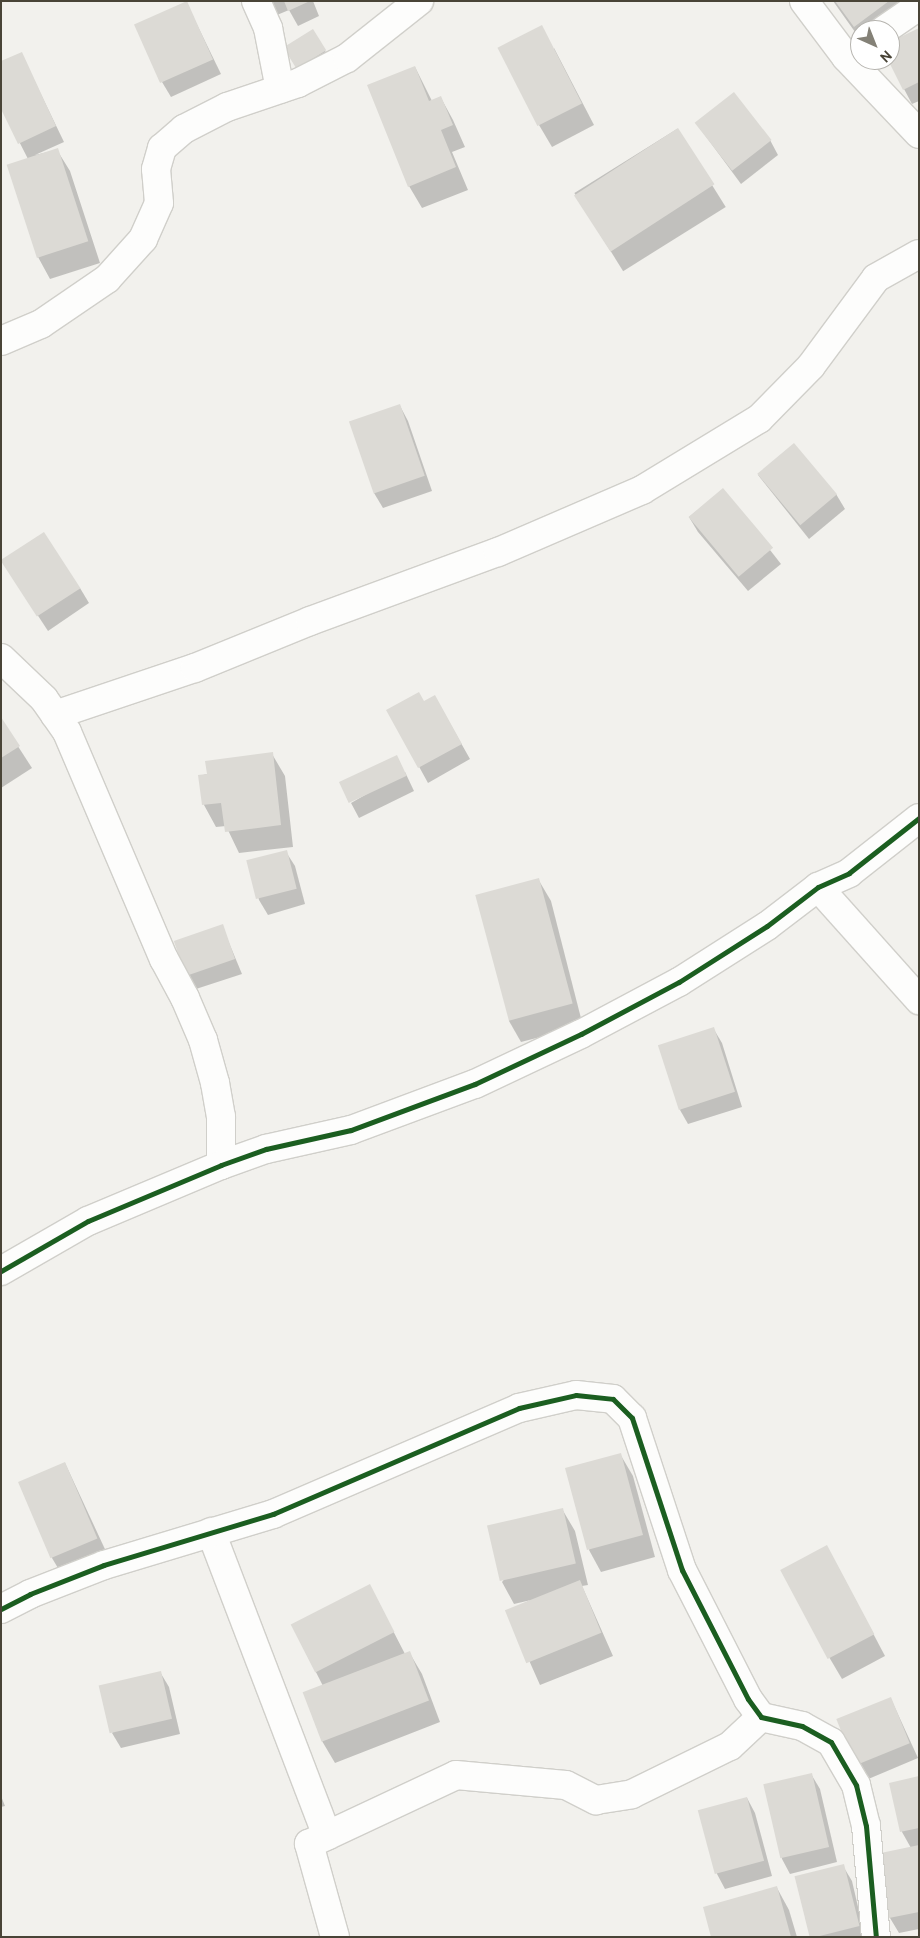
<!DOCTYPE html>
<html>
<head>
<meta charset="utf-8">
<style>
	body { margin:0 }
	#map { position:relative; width:920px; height:1938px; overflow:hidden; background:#f2f1ed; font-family:Overpass,sans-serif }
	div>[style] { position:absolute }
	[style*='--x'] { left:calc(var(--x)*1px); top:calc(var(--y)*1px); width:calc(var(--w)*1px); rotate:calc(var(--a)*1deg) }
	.shadow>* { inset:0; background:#0003; transform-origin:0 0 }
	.building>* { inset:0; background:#dcdad5; transform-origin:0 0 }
	.roads { filter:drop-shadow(1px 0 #d0cfca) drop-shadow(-1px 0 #d0cfca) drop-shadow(0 1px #d0cfca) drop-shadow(0 -1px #d0cfca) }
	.minor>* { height:28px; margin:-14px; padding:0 14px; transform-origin:14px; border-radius:14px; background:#fdfdfc }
	.cycleway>* { height:5px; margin:-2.5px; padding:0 2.5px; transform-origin:2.5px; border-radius:2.5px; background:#1b5e20 }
	span { translate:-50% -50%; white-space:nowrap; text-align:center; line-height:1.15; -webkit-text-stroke:4px #fff; paint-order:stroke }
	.frame { position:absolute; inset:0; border:2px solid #494437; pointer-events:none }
	.north { position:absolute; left:850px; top:20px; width:50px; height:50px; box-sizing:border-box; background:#fff; border:1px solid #b6b4af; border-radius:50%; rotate:136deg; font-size:14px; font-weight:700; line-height:20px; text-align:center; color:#494437 }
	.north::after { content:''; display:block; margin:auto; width:18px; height:22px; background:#848177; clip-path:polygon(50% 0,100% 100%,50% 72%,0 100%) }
</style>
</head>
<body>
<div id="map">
	<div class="shadow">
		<div style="clip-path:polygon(269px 1px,313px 1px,319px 16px,298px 26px,289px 10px,277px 15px)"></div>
		<div style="clip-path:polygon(833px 1px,919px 1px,890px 30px,860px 30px,860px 39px)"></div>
		<div style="clip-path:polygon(186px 2px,221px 74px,171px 97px,162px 82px)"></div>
		<div style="clip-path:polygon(919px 29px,919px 101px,912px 104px,904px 89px)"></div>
		<div style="left:313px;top:31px;width:31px;height:33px;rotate:59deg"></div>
		<div style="clip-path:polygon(554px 48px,594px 125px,552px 147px,539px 125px)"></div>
		<div style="clip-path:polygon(21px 53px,64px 142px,35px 155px,57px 150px,70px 171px,100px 263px,50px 279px,38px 257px,28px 159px,1px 106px)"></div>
		<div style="clip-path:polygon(415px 67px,432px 101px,441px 98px,453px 120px,465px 147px,452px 152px,468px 190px,422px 208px,409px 186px)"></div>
		<div style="clip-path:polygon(696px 123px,770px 140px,778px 155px,741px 184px)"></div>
		<div style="left:677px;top:129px;width:92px;height:121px;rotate:58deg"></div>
		<div style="clip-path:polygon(400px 406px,408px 421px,432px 491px,383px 508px,374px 493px)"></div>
		<div style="clip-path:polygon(758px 475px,836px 494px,845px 509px,809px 539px)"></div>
		<div style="clip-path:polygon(723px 490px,781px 564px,748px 591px,698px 532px,689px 517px)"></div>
		<div style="clip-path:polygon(12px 576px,80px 588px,89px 603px,48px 631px)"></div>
		<div style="clip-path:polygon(435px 697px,470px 759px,428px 783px,388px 710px,424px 703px)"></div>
		<div style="clip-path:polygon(1px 720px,32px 768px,1px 788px)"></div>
		<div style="clip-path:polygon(272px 754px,285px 776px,293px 847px,239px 853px,226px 826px,216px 827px,204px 805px,200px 776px)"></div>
		<div style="clip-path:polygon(405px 772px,414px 791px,359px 818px,351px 803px)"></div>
		<div style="clip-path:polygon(286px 852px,295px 866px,305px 904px,268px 915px,259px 900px,249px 862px)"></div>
		<div style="clip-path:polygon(538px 879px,551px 901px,583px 1026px,521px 1042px,509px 1021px)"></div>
		<div style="clip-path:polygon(222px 926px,242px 974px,196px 989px,187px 974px)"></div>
		<div style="clip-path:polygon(713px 1028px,722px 1043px,742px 1107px,688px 1124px,680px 1110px)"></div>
		<div style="clip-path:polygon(620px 1454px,633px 1476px,655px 1557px,601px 1572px,589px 1550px)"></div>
		<div style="clip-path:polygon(65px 1463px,110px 1560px,65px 1580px,52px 1558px)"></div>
		<div style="clip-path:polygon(562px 1509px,575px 1531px,588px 1585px,582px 1586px,613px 1656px,540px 1685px,507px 1611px,531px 1600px,514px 1604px,502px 1582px)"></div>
		<div style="clip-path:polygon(839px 1569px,885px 1656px,842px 1679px,829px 1657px)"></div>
		<div style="clip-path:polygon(370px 1586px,405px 1654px,409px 1652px,422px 1674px,440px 1722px,335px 1763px,322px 1741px,304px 1693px,323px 1686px,292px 1625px)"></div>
		<div style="clip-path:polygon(160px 1672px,169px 1687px,180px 1734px,121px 1748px,112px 1733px)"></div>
		<div style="clip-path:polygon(891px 1699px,918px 1758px,866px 1780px,857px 1765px)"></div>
		<div style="clip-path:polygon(811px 1774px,820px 1789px,837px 1862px,790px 1874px,782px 1859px,765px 1786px)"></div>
		<div style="clip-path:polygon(919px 1777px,919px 1929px,899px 1933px,890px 1918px,878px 1855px,911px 1848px,902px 1832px,890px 1784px)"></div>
		<div style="clip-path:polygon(1px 1796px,5px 1806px,1px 1807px)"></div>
		<div style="clip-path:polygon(747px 1798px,755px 1813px,772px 1876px,725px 1889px,717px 1874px,700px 1811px)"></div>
		<div style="clip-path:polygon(843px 1866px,852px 1881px,865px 1937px,811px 1937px,796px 1878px)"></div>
		<div style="clip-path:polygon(777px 1888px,789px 1910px,797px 1937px,712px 1937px)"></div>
	</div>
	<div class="building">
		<div style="left:187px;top:1px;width:64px;height:58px;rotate:66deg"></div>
		<div style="clip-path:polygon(284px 1px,310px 1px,288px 11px)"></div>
		<div style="clip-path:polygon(835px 1px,889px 1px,854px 27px)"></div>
		<div style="left:542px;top:25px;width:88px;height:50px;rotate:63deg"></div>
		<div style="clip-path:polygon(919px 28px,919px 82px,903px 90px,888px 60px,890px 42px)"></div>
		<div style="left:313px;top:29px;width:25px;height:35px;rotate:58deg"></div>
		<div style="clip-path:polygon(22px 52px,56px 126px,18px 144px,1px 109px,1px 61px)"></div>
		<div style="clip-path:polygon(415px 66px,429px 101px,441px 96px,453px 125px,441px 130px,456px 167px,408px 187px,367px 85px)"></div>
		<div style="left:734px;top:92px;width:61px;height:50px;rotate:52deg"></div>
		<div style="left:678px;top:128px;width:67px;height:124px;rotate:57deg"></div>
		<div style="left:58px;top:148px;width:98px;height:54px;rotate:72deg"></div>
		<div style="left:400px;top:404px;width:76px;height:54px;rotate:71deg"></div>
		<div style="left:794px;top:443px;width:67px;height:48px;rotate:50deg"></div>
		<div style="left:723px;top:488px;width:78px;height:45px;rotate:50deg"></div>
		<div style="left:44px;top:532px;width:67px;height:52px;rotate:57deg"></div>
		<div style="clip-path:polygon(419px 692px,424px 701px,435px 695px,462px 744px,418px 768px,386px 710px)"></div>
		<div style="clip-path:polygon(1px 717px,20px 746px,1px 758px)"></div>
		<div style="clip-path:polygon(273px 752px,281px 825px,225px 832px,221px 803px,202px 805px,198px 775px,207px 774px,205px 761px)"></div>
		<div style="left:397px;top:755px;width:23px;height:64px;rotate:65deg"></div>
		<div style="left:287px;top:850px;width:40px;height:42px;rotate:76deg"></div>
		<div style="left:539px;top:878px;width:130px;height:66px;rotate:75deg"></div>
		<div style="left:223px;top:924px;width:37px;height:52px;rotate:71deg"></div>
		<div style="left:714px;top:1027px;width:68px;height:59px;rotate:72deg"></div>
		<div style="left:621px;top:1453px;width:85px;height:58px;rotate:75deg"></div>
		<div style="left:65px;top:1462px;width:83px;height:51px;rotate:67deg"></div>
		<div style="left:563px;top:1508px;width:57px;height:78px;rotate:77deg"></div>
		<div style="left:827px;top:1545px;width:101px;height:53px;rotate:62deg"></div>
		<div style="left:580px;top:1580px;width:57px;height:81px;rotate:68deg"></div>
		<div style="left:370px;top:1584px;width:54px;height:89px;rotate:63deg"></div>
		<div style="left:410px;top:1651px;width:53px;height:115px;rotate:69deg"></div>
		<div style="left:161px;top:1671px;width:49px;height:64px;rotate:77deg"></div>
		<div style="left:891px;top:1697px;width:50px;height:59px;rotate:68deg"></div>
		<div style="left:812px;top:1773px;width:76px;height:50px;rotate:77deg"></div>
		<div style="clip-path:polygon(919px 1776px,919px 1828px,900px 1832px,889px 1783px)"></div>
		<div style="left:747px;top:1797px;width:66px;height:51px;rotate:75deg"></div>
		<div style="clip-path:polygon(919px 1845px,919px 1912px,889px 1918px,876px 1854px)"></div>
		<div style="left:844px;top:1864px;width:64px;height:51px;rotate:76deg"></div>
		<div style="clip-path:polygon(777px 1886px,791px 1937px,711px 1937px,703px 1907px)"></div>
	</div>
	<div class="roads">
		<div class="minor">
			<div style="--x:256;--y:1;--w:30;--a:66"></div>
			<div style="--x:268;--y:28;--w:62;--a:78.9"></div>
			<div style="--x:804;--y:1;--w:70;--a:53.1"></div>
			<div style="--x:846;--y:57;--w:106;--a:46.5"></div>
			<div style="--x:884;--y:30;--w:42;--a:-34.4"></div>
			<div style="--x:1;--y:341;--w:43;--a:-23"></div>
			<div style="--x:41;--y:324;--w:80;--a:-34.3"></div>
			<div style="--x:107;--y:279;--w:54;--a:-48"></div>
			<div style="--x:143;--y:239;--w:39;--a:-66"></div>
			<div style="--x:159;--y:203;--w:34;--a:-95"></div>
			<div style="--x:156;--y:169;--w:22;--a:-74"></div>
			<div style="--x:162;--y:148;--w:29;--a:-41"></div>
			<div style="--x:184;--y:129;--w:48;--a:-27.1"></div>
			<div style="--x:227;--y:107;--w:75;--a:-18.7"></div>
			<div style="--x:298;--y:83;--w:55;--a:-27"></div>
			<div style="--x:347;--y:58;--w:92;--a:-38.4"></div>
			<div style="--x:1;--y:658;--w:59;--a:43.6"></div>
			<div style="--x:44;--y:699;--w:40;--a:55.1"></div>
			<div style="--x:67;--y:732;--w:247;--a:66.9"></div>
			<div style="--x:164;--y:959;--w:44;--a:61.7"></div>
			<div style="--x:185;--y:998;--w:46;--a:66.8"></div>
			<div style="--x:203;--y:1040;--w:45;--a:74.4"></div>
			<div style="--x:215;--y:1083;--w:35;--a:80"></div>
			<div style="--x:221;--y:1117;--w:48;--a:90"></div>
			<div style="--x:55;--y:715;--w:148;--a:-18.6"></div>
			<div style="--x:195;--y:668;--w:124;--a:-22.2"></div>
			<div style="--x:310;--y:621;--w:200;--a:-20.2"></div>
			<div style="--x:498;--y:552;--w:157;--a:-23.3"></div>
			<div style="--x:642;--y:490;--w:137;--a:-31.3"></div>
			<div style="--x:759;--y:419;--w:74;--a:-45.5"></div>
			<div style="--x:811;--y:366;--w:109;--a:-53.5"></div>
			<div style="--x:876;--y:278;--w:49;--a:-29.2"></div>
			<div style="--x:818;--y:887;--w:152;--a:48.2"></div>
			<div style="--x:1;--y:1271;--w:100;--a:-29.9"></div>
			<div style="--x:88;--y:1221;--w:144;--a:-22.8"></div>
			<div style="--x:221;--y:1165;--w:48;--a:-19.6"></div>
			<div style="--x:266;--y:1149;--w:87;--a:-12.6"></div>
			<div style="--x:351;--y:1130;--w:132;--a:-20.4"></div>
			<div style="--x:475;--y:1084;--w:117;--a:-25.3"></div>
			<div style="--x:581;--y:1034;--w:111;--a:-28"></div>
			<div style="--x:679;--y:982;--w:104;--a:-32.5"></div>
			<div style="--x:767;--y:926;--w:64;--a:-37.4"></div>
			<div style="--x:818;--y:887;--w:34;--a:-24"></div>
			<div style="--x:849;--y:873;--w:89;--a:-38.2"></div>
			<div style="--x:211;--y:1532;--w:325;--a:69.1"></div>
			<div style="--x:1;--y:1609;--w:33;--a:-27"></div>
			<div style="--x:30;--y:1594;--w:79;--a:-21.4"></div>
			<div style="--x:104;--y:1565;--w:177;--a:-16.8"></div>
			<div style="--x:273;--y:1514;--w:268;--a:-23.3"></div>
			<div style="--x:519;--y:1408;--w:58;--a:-12.8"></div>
			<div style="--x:576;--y:1395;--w:37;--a:6"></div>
			<div style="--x:613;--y:1399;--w:27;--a:45"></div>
			<div style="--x:632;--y:1418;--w:160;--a:71.8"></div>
			<div style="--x:682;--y:1570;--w:145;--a:62.9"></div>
			<div style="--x:748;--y:1699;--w:22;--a:54"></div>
			<div style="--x:761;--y:1717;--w:42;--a:12.4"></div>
			<div style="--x:802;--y:1726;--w:33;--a:29"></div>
			<div style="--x:831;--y:1742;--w:50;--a:59.8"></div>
			<div style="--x:856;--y:1785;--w:42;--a:76.3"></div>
			<div style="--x:866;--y:1826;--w:111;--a:84.9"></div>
			<div style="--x:335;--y:1937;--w:97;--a:-105.6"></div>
			<div style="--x:309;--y:1844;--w:162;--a:-25.1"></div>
			<div style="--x:456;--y:1775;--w:110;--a:5.2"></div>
			<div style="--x:566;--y:1785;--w:34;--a:27"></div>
			<div style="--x:596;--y:1800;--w:36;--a:-9"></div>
			<div style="--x:632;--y:1794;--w:109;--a:-26.1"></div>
			<div style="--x:730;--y:1746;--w:42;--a:-43.1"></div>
		</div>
	</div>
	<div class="cycleway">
		<div style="--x:1;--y:1271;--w:100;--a:-29.9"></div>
		<div style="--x:88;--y:1221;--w:144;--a:-22.8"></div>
		<div style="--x:221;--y:1165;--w:48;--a:-19.6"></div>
		<div style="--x:266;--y:1149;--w:87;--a:-12.6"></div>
		<div style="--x:351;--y:1130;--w:132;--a:-20.4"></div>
		<div style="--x:475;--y:1084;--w:117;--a:-25.3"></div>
		<div style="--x:581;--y:1034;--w:111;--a:-28"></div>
		<div style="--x:679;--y:982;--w:104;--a:-32.5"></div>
		<div style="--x:767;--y:926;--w:64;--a:-37.4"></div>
		<div style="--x:818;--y:887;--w:34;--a:-24"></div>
		<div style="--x:849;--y:873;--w:89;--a:-38.2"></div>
		<div style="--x:1;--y:1609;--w:33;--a:-27"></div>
		<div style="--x:30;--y:1594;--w:79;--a:-21.4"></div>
		<div style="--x:104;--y:1565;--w:177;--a:-16.8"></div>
		<div style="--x:273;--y:1514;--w:268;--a:-23.3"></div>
		<div style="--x:519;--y:1408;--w:58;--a:-12.8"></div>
		<div style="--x:576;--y:1395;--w:37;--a:6"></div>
		<div style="--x:613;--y:1399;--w:27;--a:45"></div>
		<div style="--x:632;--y:1418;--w:160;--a:71.8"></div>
		<div style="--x:682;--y:1570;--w:145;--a:62.9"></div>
		<div style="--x:748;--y:1699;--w:22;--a:54"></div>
		<div style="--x:761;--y:1717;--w:42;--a:12.4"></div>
		<div style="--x:802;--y:1726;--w:33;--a:29"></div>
		<div style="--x:831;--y:1742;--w:50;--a:59.8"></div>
		<div style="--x:856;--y:1785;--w:42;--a:76.3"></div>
		<div style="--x:866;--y:1826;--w:111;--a:84.9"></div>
	</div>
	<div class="frame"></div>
	<div class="north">N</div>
</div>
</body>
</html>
